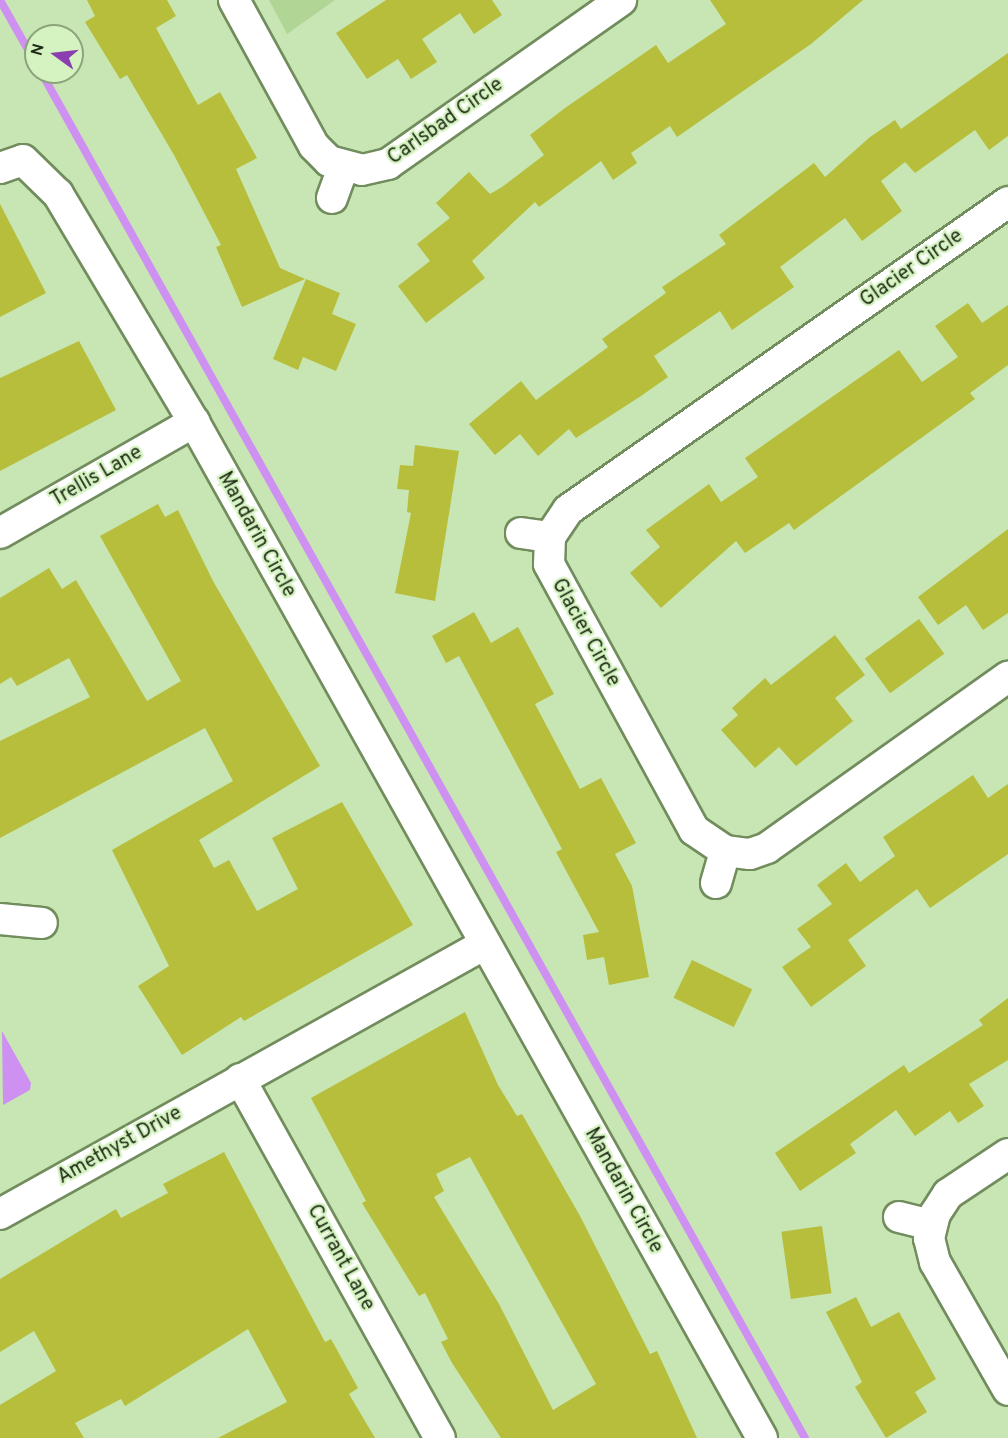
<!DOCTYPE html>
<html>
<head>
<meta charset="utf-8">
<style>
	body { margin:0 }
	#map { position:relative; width:1008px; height:1438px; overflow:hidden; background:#c8e6b3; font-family:Overpass,sans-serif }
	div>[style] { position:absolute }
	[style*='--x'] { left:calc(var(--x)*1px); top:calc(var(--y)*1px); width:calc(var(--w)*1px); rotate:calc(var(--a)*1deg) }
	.green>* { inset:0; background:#b0d595 }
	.water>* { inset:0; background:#ce90f1 }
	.stream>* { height:8px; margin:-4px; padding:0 4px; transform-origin:4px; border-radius:4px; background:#ce90f1 }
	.building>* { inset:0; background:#b6be3b; transform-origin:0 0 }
	.roads { filter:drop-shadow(2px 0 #718c5d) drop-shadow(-2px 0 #718c5d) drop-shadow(0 2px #718c5d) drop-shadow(0 -2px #718c5d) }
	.minor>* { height:30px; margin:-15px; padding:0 15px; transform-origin:15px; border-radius:15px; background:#fff }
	span { translate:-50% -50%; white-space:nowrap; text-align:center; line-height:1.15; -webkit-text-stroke:4.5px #d5f3c0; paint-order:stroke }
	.street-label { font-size:20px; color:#1f2a17 }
	.north { position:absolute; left:24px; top:24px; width:60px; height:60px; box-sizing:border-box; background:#d5f3c0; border:2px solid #8ca37c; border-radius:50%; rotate:285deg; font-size:16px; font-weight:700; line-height:24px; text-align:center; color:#1f2a17 }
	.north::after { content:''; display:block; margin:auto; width:21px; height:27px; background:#8b3eb0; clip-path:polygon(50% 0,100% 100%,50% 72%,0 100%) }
</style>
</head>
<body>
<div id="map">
	<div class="green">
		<div style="clip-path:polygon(269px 0,335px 0,287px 34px)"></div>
	</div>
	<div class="water">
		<div style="clip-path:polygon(2px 1031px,31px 1083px,30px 1090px,3px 1105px)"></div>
	</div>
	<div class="stream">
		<div style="--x:0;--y:0;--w:73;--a:60.6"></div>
		<div style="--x:41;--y:72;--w:1565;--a:60.78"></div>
	</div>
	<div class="building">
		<div style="clip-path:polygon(87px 0,167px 0,176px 16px,156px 28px,198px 105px,220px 92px,257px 158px,236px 169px,280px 268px,305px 279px,242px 307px,216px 247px,221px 245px,174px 155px,127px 75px,120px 79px,85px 22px,95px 16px)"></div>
		<div style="clip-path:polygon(386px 0,492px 0,502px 15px,474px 34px,460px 13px,422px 39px,437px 62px,411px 79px,398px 59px,367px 79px,336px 33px)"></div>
		<div style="clip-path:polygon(710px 0,863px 0,811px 44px,677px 137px,670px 126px,631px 153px,637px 163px,613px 180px,601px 161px,539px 207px,535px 202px,472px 261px,485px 278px,426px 323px,398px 286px,430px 261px,417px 244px,450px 218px,436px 203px,469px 172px,490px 194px,502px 187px,544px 155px,530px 135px,565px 108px,656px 45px,668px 63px,726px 24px)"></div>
		<div style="clip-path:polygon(1008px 53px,1008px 136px,989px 150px,975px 130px,915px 173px,905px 162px,881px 181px,902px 211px,862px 241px,845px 218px,780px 267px,794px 287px,732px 330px,720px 311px,654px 356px,668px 377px,641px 396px,576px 438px,569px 429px,538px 456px,520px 434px,495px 455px,469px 424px,521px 381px,536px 400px,608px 347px,602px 339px,666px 293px,662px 287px,726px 244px,719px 235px,814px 163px,825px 177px,870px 137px,895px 120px,901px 129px)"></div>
		<div style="clip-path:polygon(0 204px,46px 293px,0 317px)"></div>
		<div style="clip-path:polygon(306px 279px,340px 293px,332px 314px,356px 324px,336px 371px,303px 357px,298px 370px,273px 359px)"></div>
		<div style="clip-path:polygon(968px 303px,982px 323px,1008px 305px,1008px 365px,970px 393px,975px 399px,794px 530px,789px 523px,745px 553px,736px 541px,661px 608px,630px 573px,660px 547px,646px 530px,709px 484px,721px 502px,758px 477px,745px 458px,899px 350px,922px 382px,958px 357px,935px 326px)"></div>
		<div style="clip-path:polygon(79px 341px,116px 410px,0 471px,0 378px)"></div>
		<div style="clip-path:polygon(415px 445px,459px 451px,435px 601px,395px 593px,411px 513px,407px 512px,409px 490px,397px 489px,400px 465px,413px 466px)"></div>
		<div style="clip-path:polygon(158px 504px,165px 517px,178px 510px,213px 581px,320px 766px,199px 840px,214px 868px,229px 860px,257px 911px,298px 889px,272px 838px,342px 802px,413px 925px,244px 1021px,241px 1017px,182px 1055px,138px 986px,169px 966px,112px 850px,233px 781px,205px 728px,0 838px,0 741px,90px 697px,69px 658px,17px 686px,11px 677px,0 684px,0 598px,49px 568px,62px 589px,76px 580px,147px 701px,181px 681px,100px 536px)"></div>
		<div style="clip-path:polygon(1008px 529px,1008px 613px,983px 630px,966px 605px,938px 625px,918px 597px)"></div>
		<div style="clip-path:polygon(474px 612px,491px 643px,518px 627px,554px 694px,535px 704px,580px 789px,601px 778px,636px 843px,615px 854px,632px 886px,649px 977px,609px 985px,604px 957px,587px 960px,583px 935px,599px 932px,556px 852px,562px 849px,459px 656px,446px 663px,432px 636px)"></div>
		<div style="left:919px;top:619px;width:43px;height:67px;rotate:54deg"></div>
		<div style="clip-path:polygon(835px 635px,865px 675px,835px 698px,853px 721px,796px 766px,779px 747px,755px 768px,721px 730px,738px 715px,732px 708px,765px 678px,771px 685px)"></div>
		<div style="clip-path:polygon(973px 775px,988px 798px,1008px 784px,1008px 854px,930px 908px,917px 889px,848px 940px,866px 966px,811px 1007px,782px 967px,811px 947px,797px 929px,832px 904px,817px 885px,846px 863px,860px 882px,895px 856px,883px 837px)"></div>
		<div style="left:692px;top:960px;width:67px;height:42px;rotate:26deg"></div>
		<div style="clip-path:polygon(1008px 998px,1008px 1060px,969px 1084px,984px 1106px,958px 1123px,950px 1111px,915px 1136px,896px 1110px,850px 1144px,856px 1153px,800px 1191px,775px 1153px,904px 1065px,909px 1073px,983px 1025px,979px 1020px)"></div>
		<div style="clip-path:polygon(evenodd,465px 1012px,498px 1085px,517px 1116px,522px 1114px,580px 1216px,650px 1354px,657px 1351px,697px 1438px,501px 1438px,452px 1363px,441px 1342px,448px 1339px,425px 1293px,419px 1296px,362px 1203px,366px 1201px,311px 1098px,465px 1012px,470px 1157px,596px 1384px,553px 1410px,499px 1304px,434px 1197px,444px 1191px,436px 1174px,470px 1157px)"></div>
		<div style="clip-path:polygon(224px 1152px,325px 1342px,331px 1339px,358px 1388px,349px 1394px,375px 1438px,218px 1438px,287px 1402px,248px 1329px,125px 1406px,121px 1399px,75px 1423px,84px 1438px,0 1438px,0 1405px,56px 1371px,34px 1331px,0 1352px,0 1279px,116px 1209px,121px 1218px,168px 1193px,163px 1184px)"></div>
		<div style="left:822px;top:1226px;width:68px;height:41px;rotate:82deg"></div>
		<div style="clip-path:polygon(856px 1297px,871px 1327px,899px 1312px,936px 1379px,915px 1392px,927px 1412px,886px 1438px,855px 1387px,862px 1382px,826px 1312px)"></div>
	</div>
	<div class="roads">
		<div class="minor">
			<div style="--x:234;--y:0;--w:166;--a:61.3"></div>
			<div style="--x:314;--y:146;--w:21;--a:45"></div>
			<div style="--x:329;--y:161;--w:34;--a:15"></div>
			<div style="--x:362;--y:170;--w:27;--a:-13"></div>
			<div style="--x:388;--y:164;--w:285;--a:-35.1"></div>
			<div style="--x:0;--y:168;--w:24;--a:-19"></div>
			<div style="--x:23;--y:160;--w:49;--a:44.2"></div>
			<div style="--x:58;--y:194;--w:265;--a:59.2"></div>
			<div style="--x:194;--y:422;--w:1164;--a:60.79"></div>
			<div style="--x:332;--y:198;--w:33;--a:-70"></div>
			<div style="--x:1008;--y:202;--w:537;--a:145.01"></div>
			<div style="--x:568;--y:510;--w:32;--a:124"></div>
			<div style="--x:550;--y:537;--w:27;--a:92"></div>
			<div style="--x:549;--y:564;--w:303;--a:61.4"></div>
			<div style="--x:694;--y:830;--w:37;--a:34"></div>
			<div style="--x:725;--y:851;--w:25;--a:7"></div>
			<div style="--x:750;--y:854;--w:18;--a:-19"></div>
			<div style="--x:767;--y:848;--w:296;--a:-35.4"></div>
			<div style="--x:0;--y:533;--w:224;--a:-29.8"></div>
			<div style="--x:521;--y:533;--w:29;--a:8"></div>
			<div style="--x:716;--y:883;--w:33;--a:-74"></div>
			<div style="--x:0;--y:919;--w:42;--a:5.4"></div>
			<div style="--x:240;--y:1079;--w:411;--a:60.9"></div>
			<div style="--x:1008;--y:1154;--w:72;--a:146.3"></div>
			<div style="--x:948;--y:1194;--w:24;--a:123"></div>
			<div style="--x:935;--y:1214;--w:25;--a:104"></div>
			<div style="--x:929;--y:1238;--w:25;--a:76"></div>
			<div style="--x:935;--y:1262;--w:147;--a:60.3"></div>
			<div style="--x:0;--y:1214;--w:555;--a:-29.1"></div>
			<div style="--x:899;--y:1217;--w:33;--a:14"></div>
		</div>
	</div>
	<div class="street-label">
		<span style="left:446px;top:122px;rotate:-35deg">Carlsbad Circle</span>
		<span style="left:912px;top:269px;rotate:-35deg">Glacier Circle</span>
		<span style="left:97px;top:477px;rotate:-30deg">Trellis Lane</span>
		<span style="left:256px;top:535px;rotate:61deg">Mandarin Circle</span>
		<span style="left:585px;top:633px;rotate:61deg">Glacier Circle</span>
		<span style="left:120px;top:1146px;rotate:-29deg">Amethyst Drive</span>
		<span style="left:623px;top:1191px;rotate:61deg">Mandarin Circle</span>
		<span style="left:340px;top:1258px;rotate:61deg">Currant Lane</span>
	</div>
	<div class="north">N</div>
</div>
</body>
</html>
